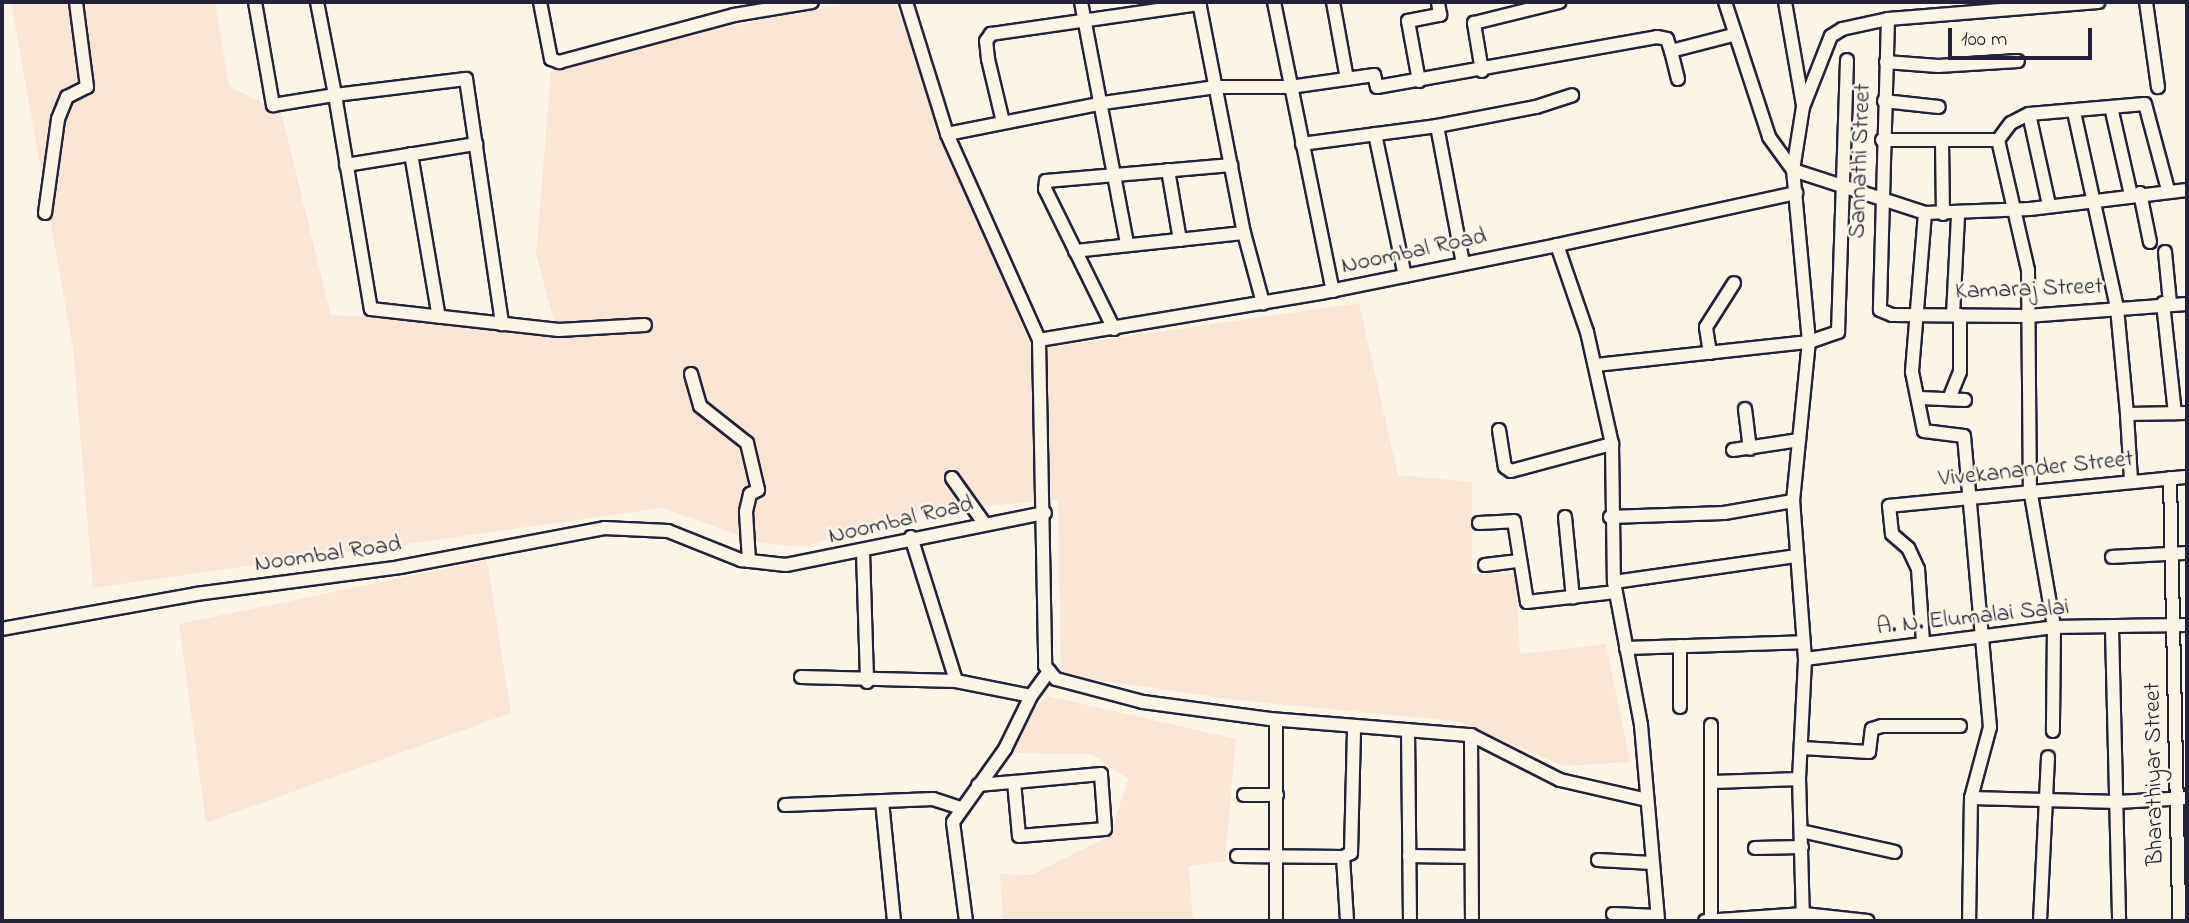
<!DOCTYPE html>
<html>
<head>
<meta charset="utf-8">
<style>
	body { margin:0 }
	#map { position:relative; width:2189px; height:923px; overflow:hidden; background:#fcf5e5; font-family:"Indie Flower",sans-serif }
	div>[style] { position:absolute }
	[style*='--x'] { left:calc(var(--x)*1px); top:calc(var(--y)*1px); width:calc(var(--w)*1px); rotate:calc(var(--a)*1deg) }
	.built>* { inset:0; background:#fae4d4 }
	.roads { filter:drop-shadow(2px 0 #22223b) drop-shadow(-2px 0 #22223b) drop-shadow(0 2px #22223b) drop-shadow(0 -2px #22223b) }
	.minor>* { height:12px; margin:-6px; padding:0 6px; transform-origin:6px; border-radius:6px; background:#fcf5e5 }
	span { translate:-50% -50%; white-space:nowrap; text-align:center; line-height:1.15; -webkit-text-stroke:5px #fcf5e5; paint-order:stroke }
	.street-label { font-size:24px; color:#22223b }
	.frame { position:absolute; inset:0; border:4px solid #22223b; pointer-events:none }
	.scale { position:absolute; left:1948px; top:28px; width:144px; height:32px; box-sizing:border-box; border:4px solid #22223b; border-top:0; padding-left:9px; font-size:21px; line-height:24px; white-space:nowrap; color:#22223b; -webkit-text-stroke:5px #fcf5e5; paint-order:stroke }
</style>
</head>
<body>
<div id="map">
	<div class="built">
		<div style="clip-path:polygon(4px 2px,215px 2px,229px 86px,281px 112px,331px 315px,555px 325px,536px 254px,551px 71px,673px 37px,857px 2px,894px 2px,1032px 350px,1359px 303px,1398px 475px,1472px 482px,1472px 574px,1516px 573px,1520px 654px,1606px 644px,1630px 762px,1564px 766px,1456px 721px,1237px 700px,1061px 675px,1058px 500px,932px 510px,802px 547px,760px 543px,663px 508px,93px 588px,73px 348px,11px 3px)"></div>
		<div style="clip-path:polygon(487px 560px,511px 713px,206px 823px,179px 624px)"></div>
		<div style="clip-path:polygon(1048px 696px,1236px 739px,1225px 862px,1189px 866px,1193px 921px,1003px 921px,1000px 874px,1031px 875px,1110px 836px,1128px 779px,1092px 754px,1012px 753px,1007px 732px)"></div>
	</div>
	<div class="roads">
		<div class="minor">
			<div style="--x:255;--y:2;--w:105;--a:80.1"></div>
			<div style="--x:273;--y:105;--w:63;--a:-9.2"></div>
			<div style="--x:335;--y:95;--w:217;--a:80.5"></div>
			<div style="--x:371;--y:309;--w:189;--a:6.4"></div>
			<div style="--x:559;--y:330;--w:86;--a:-3.3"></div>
			<div style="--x:317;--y:2;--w:95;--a:79"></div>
			<div style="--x:335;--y:95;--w:132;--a:-7"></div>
			<div style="--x:466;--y:79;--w:248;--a:81.6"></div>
			<div style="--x:540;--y:2;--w:58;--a:79.1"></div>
			<div style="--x:551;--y:59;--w:9;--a:21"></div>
			<div style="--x:559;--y:62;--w:181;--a:-15"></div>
			<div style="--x:734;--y:15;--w:79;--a:-9.5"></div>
			<div style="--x:906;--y:2;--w:138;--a:72.7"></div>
			<div style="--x:947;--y:134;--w:226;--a:65.9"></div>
			<div style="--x:1039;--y:340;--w:285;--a:-9.5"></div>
			<div style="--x:1320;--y:293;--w:242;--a:-11.4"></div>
			<div style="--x:1557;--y:245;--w:92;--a:71"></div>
			<div style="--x:1587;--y:332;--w:115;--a:77.4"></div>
			<div style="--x:1612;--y:444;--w:138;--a:89.2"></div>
			<div style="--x:1614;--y:582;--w:146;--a:79.3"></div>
			<div style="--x:1641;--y:725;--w:197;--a:85"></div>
			<div style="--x:1081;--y:2;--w:245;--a:79.2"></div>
			<div style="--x:1199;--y:2;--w:235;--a:79"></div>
			<div style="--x:1244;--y:233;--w:73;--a:74.8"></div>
			<div style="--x:1274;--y:2;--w:295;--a:78.5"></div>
			<div style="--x:1333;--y:2;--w:78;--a:79.7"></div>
			<div style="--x:1725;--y:2;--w:142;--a:71.9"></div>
			<div style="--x:1769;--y:137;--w:41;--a:54"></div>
			<div style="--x:1785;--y:2;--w:105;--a:80.1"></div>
			<div style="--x:2146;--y:2;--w:86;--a:82"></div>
			<div style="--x:1888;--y:19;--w:291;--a:91.6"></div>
			<div style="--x:1880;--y:310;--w:13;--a:23"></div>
			<div style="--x:1892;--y:315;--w:135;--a:0.4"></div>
			<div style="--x:2027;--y:316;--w:160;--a:-4.3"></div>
			<div style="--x:1886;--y:62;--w:52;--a:4.4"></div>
			<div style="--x:1938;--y:66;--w:80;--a:-3.6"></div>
			<div style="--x:1482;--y:71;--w:49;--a:-99.5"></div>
			<div style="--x:1474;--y:23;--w:88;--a:-13.9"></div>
			<div style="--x:1678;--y:79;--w:29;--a:-104"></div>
			<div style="--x:1671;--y:51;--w:64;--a:-14.5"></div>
			<div style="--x:1419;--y:81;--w:61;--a:-100.4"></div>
			<div style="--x:1408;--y:21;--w:33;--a:-11"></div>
			<div style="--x:1440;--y:15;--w:13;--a:-99"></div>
			<div style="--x:1884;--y:101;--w:55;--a:6.2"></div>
			<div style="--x:2111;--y:107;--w:90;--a:77.2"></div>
			<div style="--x:2074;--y:112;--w:201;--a:77.6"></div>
			<div style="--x:2117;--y:308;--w:106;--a:84.6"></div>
			<div style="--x:2029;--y:114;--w:93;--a:77.6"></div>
			<div style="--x:1003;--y:122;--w:65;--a:-103.4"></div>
			<div style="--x:988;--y:59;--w:18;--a:-96"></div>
			<div style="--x:986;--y:41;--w:9;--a:-54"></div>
			<div style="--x:991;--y:34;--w:211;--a:-8.2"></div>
			<div style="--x:1437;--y:126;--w:101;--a:-10.9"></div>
			<div style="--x:1536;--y:107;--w:38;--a:-18"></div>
			<div style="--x:947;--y:134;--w:159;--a:-11.2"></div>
			<div style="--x:1103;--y:103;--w:114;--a:-8.1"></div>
			<div style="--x:1216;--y:87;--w:74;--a:0"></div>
			<div style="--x:1290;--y:87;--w:85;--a:-8.1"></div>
			<div style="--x:1374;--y:75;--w:12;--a:76"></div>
			<div style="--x:1377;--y:87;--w:284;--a:-10.1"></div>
			<div style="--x:1657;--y:37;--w:10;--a:11"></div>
			<div style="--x:1667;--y:39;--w:13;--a:72"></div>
			<div style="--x:1375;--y:134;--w:145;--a:78.1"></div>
			<div style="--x:1882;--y:140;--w:116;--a:0"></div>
			<div style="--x:1998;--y:140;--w:133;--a:77"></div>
			<div style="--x:2028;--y:270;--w:219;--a:89.5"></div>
			<div style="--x:2030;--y:489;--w:140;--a:80.1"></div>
			<div style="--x:2054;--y:627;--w:104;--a:90.6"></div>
			<div style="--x:1998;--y:140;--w:21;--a:-53"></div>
			<div style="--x:2011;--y:123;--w:20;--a:-27"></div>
			<div style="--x:2029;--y:114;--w:116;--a:-4.9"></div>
			<div style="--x:2145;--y:104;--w:89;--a:75"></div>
			<div style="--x:1942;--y:142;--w:72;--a:89.2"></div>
			<div style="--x:1302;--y:144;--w:136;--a:-7.6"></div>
			<div style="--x:1437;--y:126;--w:140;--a:79.3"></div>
			<div style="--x:411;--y:154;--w:165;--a:80.3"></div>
			<div style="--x:346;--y:165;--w:132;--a:-9.2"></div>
			<div style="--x:1168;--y:170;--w:71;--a:80.3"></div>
			<div style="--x:1793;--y:170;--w:139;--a:18"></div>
			<div style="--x:1925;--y:213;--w:105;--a:-2.2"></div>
			<div style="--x:2030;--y:209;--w:158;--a:-6.9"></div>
			<div style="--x:2140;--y:193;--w:50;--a:78.5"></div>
			<div style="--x:45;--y:213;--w:95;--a:-82.1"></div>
			<div style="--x:58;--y:119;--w:24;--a:-68"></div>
			<div style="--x:67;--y:97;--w:22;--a:-27"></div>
			<div style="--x:87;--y:87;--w:86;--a:-97.4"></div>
			<div style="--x:1925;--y:213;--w:160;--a:94.7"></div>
			<div style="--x:1912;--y:372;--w:60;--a:78.5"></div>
			<div style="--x:1924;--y:431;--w:40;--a:7.1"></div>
			<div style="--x:1964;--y:436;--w:292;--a:84.9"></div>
			<div style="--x:1990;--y:727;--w:73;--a:105"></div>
			<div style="--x:1971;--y:798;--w:123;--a:90.9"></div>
			<div style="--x:1557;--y:245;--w:245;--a:-12.3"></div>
			<div style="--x:1075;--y:251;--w:170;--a:-6.1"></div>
			<div style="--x:2165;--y:252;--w:51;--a:84.4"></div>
			<div style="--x:2163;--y:303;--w:111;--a:83.8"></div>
			<div style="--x:1953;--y:315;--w:100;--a:-87.1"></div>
			<div style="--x:1114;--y:329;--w:156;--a:-116.2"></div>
			<div style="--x:1045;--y:189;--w:8;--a:-83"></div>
			<div style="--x:1046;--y:181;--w:186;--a:-4.9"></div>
			<div style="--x:1039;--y:340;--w:326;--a:88.9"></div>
			<div style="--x:1045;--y:666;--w:17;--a:50"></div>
			<div style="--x:1056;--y:679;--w:90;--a:14.8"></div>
			<div style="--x:1143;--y:702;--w:128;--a:7.6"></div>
			<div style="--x:1270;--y:719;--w:202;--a:4.6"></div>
			<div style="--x:1471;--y:735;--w:100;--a:26.8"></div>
			<div style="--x:1560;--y:780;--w:89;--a:12.9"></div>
			<div style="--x:1710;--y:353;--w:26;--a:-99"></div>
			<div style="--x:1706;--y:327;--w:52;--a:-57.5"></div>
			<div style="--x:1596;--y:365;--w:214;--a:-6.2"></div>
			<div style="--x:1809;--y:342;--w:31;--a:-19"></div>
			<div style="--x:1838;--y:332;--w:272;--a:-88.1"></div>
			<div style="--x:691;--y:374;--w:33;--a:74"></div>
			<div style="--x:700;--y:406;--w:60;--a:38.2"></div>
			<div style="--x:747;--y:443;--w:48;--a:76.8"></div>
			<div style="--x:758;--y:490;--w:9;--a:153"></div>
			<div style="--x:750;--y:494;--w:18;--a:103"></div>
			<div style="--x:746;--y:512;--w:49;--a:86.5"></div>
			<div style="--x:1920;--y:398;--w:45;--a:2.5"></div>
			<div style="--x:1949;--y:399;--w:29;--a:-68"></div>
			<div style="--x:1960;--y:372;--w:57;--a:-90"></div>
			<div style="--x:1745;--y:409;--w:40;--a:82.9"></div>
			<div style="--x:1499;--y:430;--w:37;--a:81"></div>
			<div style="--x:1505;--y:467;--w:7;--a:34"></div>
			<div style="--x:1511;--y:471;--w:105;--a:-15"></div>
			<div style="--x:1733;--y:450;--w:67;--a:-8.6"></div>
			<div style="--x:952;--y:478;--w:55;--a:54.6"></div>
			<div style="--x:2170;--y:478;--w:443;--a:88.8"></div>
			<div style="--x:2131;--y:480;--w:66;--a:-93.5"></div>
			<div style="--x:2127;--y:414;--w:60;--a:-1"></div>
			<div style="--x:1565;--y:517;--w:81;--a:84.4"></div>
			<div style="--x:1610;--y:517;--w:114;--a:-2"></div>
			<div style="--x:1724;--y:513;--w:70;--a:-9.9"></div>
			<div style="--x:1479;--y:523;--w:35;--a:-3"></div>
			<div style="--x:1514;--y:521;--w:82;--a:80.9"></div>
			<div style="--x:1527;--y:602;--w:89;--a:-6.5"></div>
			<div style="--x:911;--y:537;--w:151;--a:72.6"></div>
			<div style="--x:863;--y:552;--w:130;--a:88.2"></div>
			<div style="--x:2112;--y:557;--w:75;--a:-3.1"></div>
			<div style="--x:1485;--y:565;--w:34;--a:-7"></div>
			<div style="--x:1614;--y:582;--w:185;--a:-8.1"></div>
			<div style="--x:2;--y:629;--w:197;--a:-10.2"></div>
			<div style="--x:196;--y:594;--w:206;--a:-7.5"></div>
			<div style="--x:400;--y:567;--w:208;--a:-10.8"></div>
			<div style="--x:604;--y:528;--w:64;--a:2.7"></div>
			<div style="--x:668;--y:531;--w:79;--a:21.7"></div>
			<div style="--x:741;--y:560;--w:45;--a:6.3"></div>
			<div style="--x:786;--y:565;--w:264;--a:-11.4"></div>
			<div style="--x:2112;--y:629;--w:292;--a:88.6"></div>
			<div style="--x:1923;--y:642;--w:73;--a:-93.9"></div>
			<div style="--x:1918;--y:569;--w:23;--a:-115"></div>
			<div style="--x:1908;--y:548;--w:21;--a:-139"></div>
			<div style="--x:1892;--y:534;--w:28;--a:-96"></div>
			<div style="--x:1889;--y:506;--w:299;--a:-5.6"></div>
			<div style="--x:1626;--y:648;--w:177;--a:-1.9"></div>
			<div style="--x:1805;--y:659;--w:251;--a:-7.3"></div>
			<div style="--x:2054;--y:627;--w:133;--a:-0.9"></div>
			<div style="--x:801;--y:677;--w:155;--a:1.5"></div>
			<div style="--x:956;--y:681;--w:76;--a:11.3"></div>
			<div style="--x:1680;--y:707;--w:61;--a:-90"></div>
			<div style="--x:1276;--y:720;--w:201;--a:90"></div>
			<div style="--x:1408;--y:730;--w:191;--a:89.4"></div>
			<div style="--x:1471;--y:735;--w:186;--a:89.7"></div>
			<div style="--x:1802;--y:748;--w:67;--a:3.4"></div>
			<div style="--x:1869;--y:752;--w:23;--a:-83"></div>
			<div style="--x:1872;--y:729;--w:10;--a:-17"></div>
			<div style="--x:1882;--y:726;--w:78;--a:0"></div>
			<div style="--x:1713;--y:782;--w:86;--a:-2"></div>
			<div style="--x:978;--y:785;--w:36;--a:-5"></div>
			<div style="--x:1014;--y:782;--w:54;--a:84.7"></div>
			<div style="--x:1019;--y:836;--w:86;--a:-4.7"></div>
			<div style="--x:1105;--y:829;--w:55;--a:-94.2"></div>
			<div style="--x:1101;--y:774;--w:87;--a:174.7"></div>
			<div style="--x:1244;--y:795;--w:33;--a:0"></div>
			<div style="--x:1971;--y:798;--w:147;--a:1.6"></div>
			<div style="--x:2118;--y:802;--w:69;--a:-3.3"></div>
			<div style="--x:882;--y:801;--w:121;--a:84.3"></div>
			<div style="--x:785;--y:805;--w:148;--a:-2.3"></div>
			<div style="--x:933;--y:799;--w:28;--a:18"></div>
			<div style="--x:1801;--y:831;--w:96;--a:12.6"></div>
			<div style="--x:1755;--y:848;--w:47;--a:-1.2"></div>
			<div style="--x:1237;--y:856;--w:106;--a:0.5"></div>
			<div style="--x:1343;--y:857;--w:64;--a:86.4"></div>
			<div style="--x:1409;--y:856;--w:62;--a:0.9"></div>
			<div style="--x:1343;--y:857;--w:9;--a:-27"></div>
			<div style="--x:1351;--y:853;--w:127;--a:-88.6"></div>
			<div style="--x:1598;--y:860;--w:54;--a:3.2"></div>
			<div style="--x:1613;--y:914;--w:44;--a:2.6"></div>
			<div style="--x:966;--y:921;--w:100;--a:-97.5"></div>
			<div style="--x:953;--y:822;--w:90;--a:-54.5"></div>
			<div style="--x:1005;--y:749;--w:59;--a:-63.9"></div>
			<div style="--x:1031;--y:696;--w:31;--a:-54"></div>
			<div style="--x:1705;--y:921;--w:99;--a:-4"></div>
			<div style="--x:1804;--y:914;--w:64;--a:6.2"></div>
			<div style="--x:1711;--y:921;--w:196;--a:-90"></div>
			<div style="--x:1803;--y:921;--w:142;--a:-91.6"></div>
			<div style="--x:1799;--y:779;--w:120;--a:-87.1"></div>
			<div style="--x:1805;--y:659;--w:158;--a:-94.3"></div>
			<div style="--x:1793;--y:501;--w:160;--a:-84.3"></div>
			<div style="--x:1809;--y:342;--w:173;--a:-95.3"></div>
			<div style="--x:1793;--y:170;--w:64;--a:-81"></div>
			<div style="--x:1803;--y:107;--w:76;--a:-68.5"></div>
			<div style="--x:1831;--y:36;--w:13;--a:-32"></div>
			<div style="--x:1842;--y:29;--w:47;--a:-12.3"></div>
			<div style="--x:1888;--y:19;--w:211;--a:-4.6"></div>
			<div style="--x:2040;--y:921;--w:164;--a:-87.2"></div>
		</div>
	</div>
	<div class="street-label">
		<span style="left:1861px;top:161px;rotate:-88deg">Sannathi Street</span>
		<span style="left:1414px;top:252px;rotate:-12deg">Noombal Road</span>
		<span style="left:2029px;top:290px;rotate:-2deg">Kamaraj Street</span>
		<span style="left:2036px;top:470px;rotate:-6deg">Vivekanander Street</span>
		<span style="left:901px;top:521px;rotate:-13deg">Noombal Road</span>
		<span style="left:328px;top:555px;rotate:-8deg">Noombal Road</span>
		<span style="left:1973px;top:618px;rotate:-6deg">A. N. Elumalai Salai</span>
		<span style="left:2155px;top:774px;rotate:-91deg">Bharathiyar Street</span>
	</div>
	<div class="frame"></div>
	<div class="scale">100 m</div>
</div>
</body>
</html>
